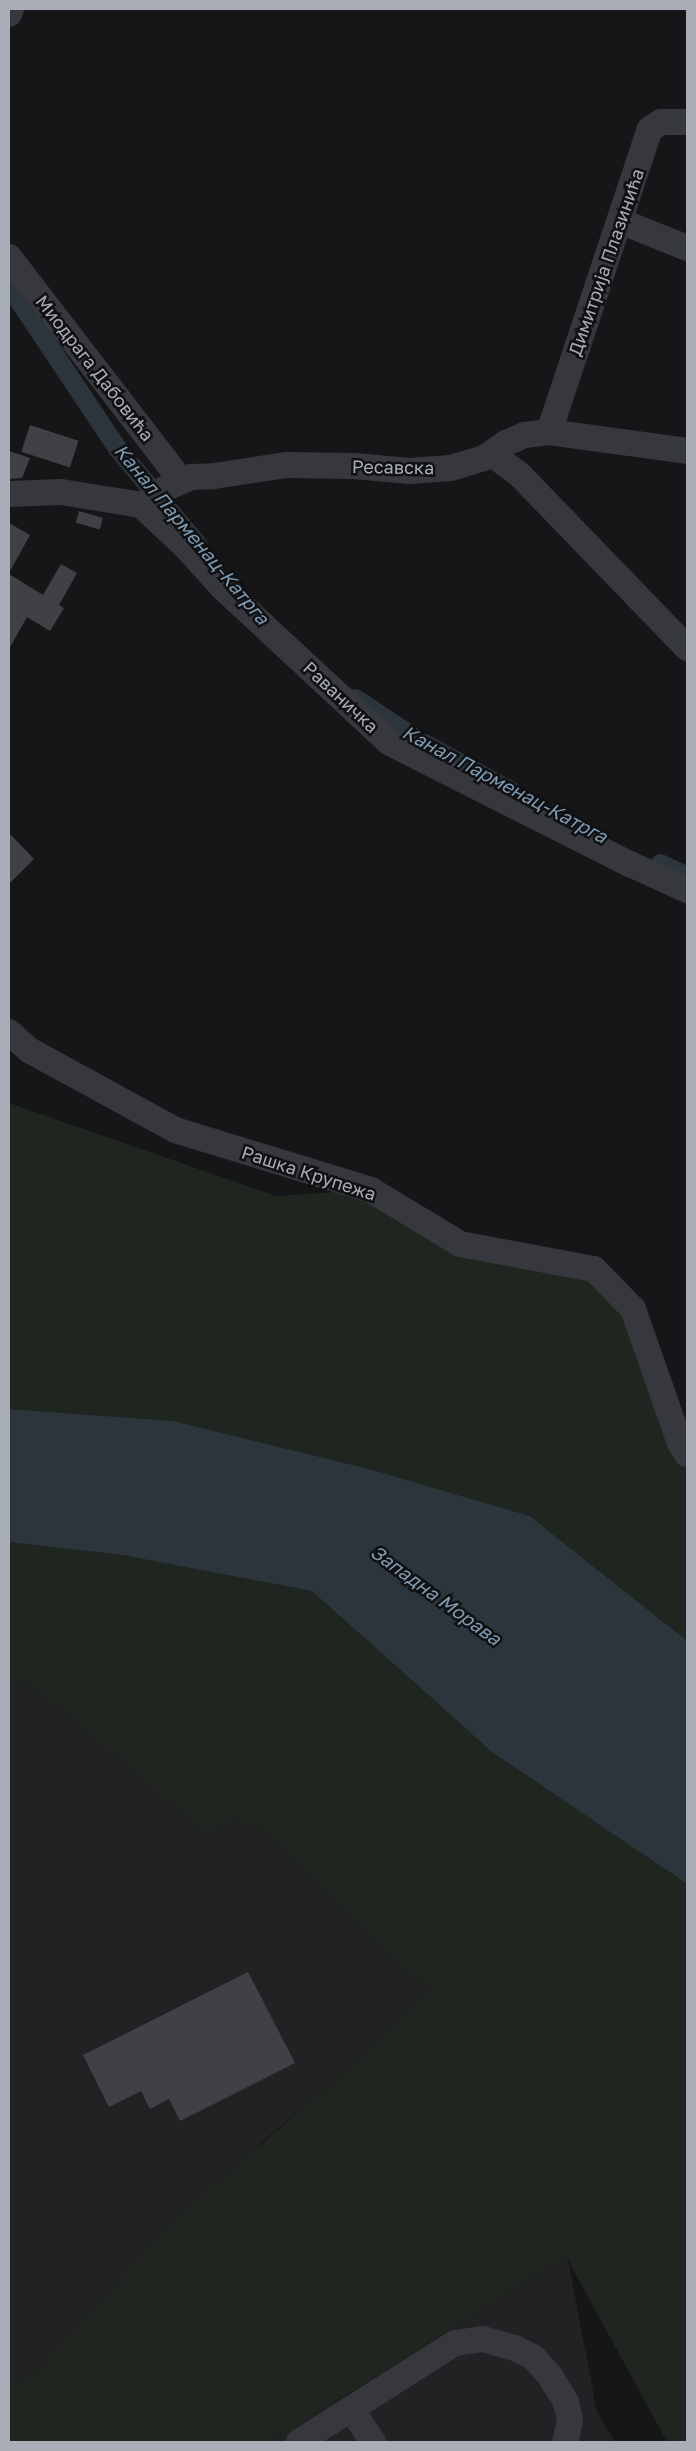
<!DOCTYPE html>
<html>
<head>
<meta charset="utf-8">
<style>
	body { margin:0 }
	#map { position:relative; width:696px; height:2451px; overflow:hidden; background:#161618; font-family:"Golos Text",sans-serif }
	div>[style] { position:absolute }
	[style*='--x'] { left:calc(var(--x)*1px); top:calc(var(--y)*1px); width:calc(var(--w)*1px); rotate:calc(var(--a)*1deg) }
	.built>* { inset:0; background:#222225 }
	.green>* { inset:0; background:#1e261f }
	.water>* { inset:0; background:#2c353c }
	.canal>* { height:19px; margin:-9.5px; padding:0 9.5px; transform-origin:9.5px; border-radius:9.5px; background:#2c353c }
	.building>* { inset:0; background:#404145; transform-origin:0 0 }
	.minor>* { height:26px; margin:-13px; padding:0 13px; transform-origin:13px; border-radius:13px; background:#37383d }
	span { translate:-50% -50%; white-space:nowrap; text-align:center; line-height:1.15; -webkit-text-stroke:5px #111113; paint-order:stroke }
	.street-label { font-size:18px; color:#a8adb8 }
	.water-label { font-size:19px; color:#7f9bb3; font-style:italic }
	.frame { position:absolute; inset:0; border:10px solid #a8adb8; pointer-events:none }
</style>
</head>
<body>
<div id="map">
	<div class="built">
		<div style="clip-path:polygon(9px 1675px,46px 1696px,233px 1819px,272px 1835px,391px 1959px,429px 1988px,426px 1995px,331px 2083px,262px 2142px,34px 2373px,9px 2391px)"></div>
		<div style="clip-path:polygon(567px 2255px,597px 2412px,615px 2442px,270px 2442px)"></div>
	</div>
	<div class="green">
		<div style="clip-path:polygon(9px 1103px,276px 1196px,371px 1190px,460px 1244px,594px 1269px,633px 1309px,687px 1454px,687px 1641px,530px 1516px,373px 1470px,173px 1421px,9px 1409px)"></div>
		<div style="clip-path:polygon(9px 1542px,122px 1555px,312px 1591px,492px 1752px,687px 1884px,687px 2442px,667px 2442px,566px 2256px,270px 2442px,9px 2442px,9px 2391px,34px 2373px,98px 2306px,169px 2225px,331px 2083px,426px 1995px,429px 1988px,391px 1959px,272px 1835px,233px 1819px,206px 1833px,46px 1696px,9px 1675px)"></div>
	</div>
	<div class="water">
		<div style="clip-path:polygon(9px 1409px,173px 1421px,373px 1470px,530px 1516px,687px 1641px,687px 1884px,492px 1752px,312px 1591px,122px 1555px,9px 1542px)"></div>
	</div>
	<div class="canal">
		<div style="--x:9;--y:286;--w:195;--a:56.3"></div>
		<div style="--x:117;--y:448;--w:126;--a:50.1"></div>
		<div style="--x:355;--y:698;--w:72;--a:33.7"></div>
		<div style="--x:415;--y:738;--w:111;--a:28.7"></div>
		<div style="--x:660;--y:863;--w:30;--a:26"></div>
	</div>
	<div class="building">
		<div style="left:30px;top:425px;width:51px;height:28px;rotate:18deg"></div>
		<div style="clip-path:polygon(9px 451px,30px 458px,22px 478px,9px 479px)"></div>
		<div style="left:79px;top:511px;width:25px;height:12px;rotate:16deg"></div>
		<div style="clip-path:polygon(9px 523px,30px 535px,9px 573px)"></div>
		<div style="clip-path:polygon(61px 564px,77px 573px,59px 605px,64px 608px,50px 631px,27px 617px,9px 649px,9px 574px,43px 595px)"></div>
		<div style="clip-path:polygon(9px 833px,34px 859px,9px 884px)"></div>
		<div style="clip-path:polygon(248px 1972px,295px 2063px,180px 2121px,169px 2099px,150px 2109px,141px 2091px,109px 2107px,83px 2055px)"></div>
	</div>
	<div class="minor">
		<div style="--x:9;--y:14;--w:5;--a:-68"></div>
		<div style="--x:620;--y:221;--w:72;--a:21.9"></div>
		<div style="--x:9;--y:257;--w:282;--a:52.4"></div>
		<div style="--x:549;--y:432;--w:319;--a:-71.6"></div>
		<div style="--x:650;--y:129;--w:13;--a:-32"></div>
		<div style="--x:661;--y:122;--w:26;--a:0"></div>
		<div style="--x:492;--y:454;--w:34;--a:37"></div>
		<div style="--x:519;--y:474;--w:242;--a:46"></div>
		<div style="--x:9;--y:494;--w:52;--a:-2.2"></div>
		<div style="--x:61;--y:492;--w:81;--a:9.2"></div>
		<div style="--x:141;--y:505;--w:32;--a:-34"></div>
		<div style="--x:168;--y:487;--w:25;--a:-23"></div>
		<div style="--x:191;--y:477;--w:23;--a:-2"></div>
		<div style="--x:214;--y:476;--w:74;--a:-8.6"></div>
		<div style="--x:287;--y:465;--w:67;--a:0.9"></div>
		<div style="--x:354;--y:466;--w:56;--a:5.1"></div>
		<div style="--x:410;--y:471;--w:41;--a:-4.2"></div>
		<div style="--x:451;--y:468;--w:34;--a:-17"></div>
		<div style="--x:484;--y:458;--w:27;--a:-34"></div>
		<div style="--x:506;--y:443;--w:21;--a:-23"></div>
		<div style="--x:525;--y:435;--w:24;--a:-7"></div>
		<div style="--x:549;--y:432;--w:139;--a:7.8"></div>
		<div style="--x:141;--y:505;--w:62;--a:43"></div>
		<div style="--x:186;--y:547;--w:54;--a:48"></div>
		<div style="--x:222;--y:587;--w:229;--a:42.9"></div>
		<div style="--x:390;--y:743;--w:269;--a:26.8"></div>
		<div style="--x:630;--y:864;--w:63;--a:24.5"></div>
		<div style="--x:9;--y:1032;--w:27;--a:42"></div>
		<div style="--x:29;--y:1050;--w:166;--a:28.7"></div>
		<div style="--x:175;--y:1130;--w:205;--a:17"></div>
		<div style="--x:371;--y:1190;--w:104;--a:31.2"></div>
		<div style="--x:460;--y:1244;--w:136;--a:10.6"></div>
		<div style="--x:594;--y:1269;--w:56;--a:45.7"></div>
		<div style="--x:633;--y:1309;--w:142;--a:70.7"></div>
		<div style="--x:680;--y:1443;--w:13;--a:58"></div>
		<div style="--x:351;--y:2409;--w:40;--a:56"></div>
		<div style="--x:299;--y:2442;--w:185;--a:-32.4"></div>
		<div style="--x:455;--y:2343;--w:28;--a:-8"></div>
		<div style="--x:483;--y:2339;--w:33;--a:16"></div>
		<div style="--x:515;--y:2348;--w:20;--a:27"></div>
		<div style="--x:533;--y:2357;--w:25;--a:48"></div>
		<div style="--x:550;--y:2376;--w:31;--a:58"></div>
		<div style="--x:566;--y:2402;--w:19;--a:78"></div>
		<div style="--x:570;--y:2421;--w:22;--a:103"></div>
	</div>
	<div class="street-label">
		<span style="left:606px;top:262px;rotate:-71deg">Димитрија Плазинића</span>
		<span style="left:95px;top:368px;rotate:52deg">Миодрага Дабовића</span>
		<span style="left:393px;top:467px;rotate:1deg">Ресавска</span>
		<span style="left:341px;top:697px;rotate:43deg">Раваничка</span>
		<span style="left:309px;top:1173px;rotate:18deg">Рашка Крупежа</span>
	</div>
	<div class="water-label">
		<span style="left:192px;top:534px;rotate:50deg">Канал Парменац-Катрга</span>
		<span style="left:505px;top:784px;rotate:28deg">Канал Парменац-Катрга</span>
		<span style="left:436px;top:1595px;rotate:36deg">Западна Морава</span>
	</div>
	<div class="frame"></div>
</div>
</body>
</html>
